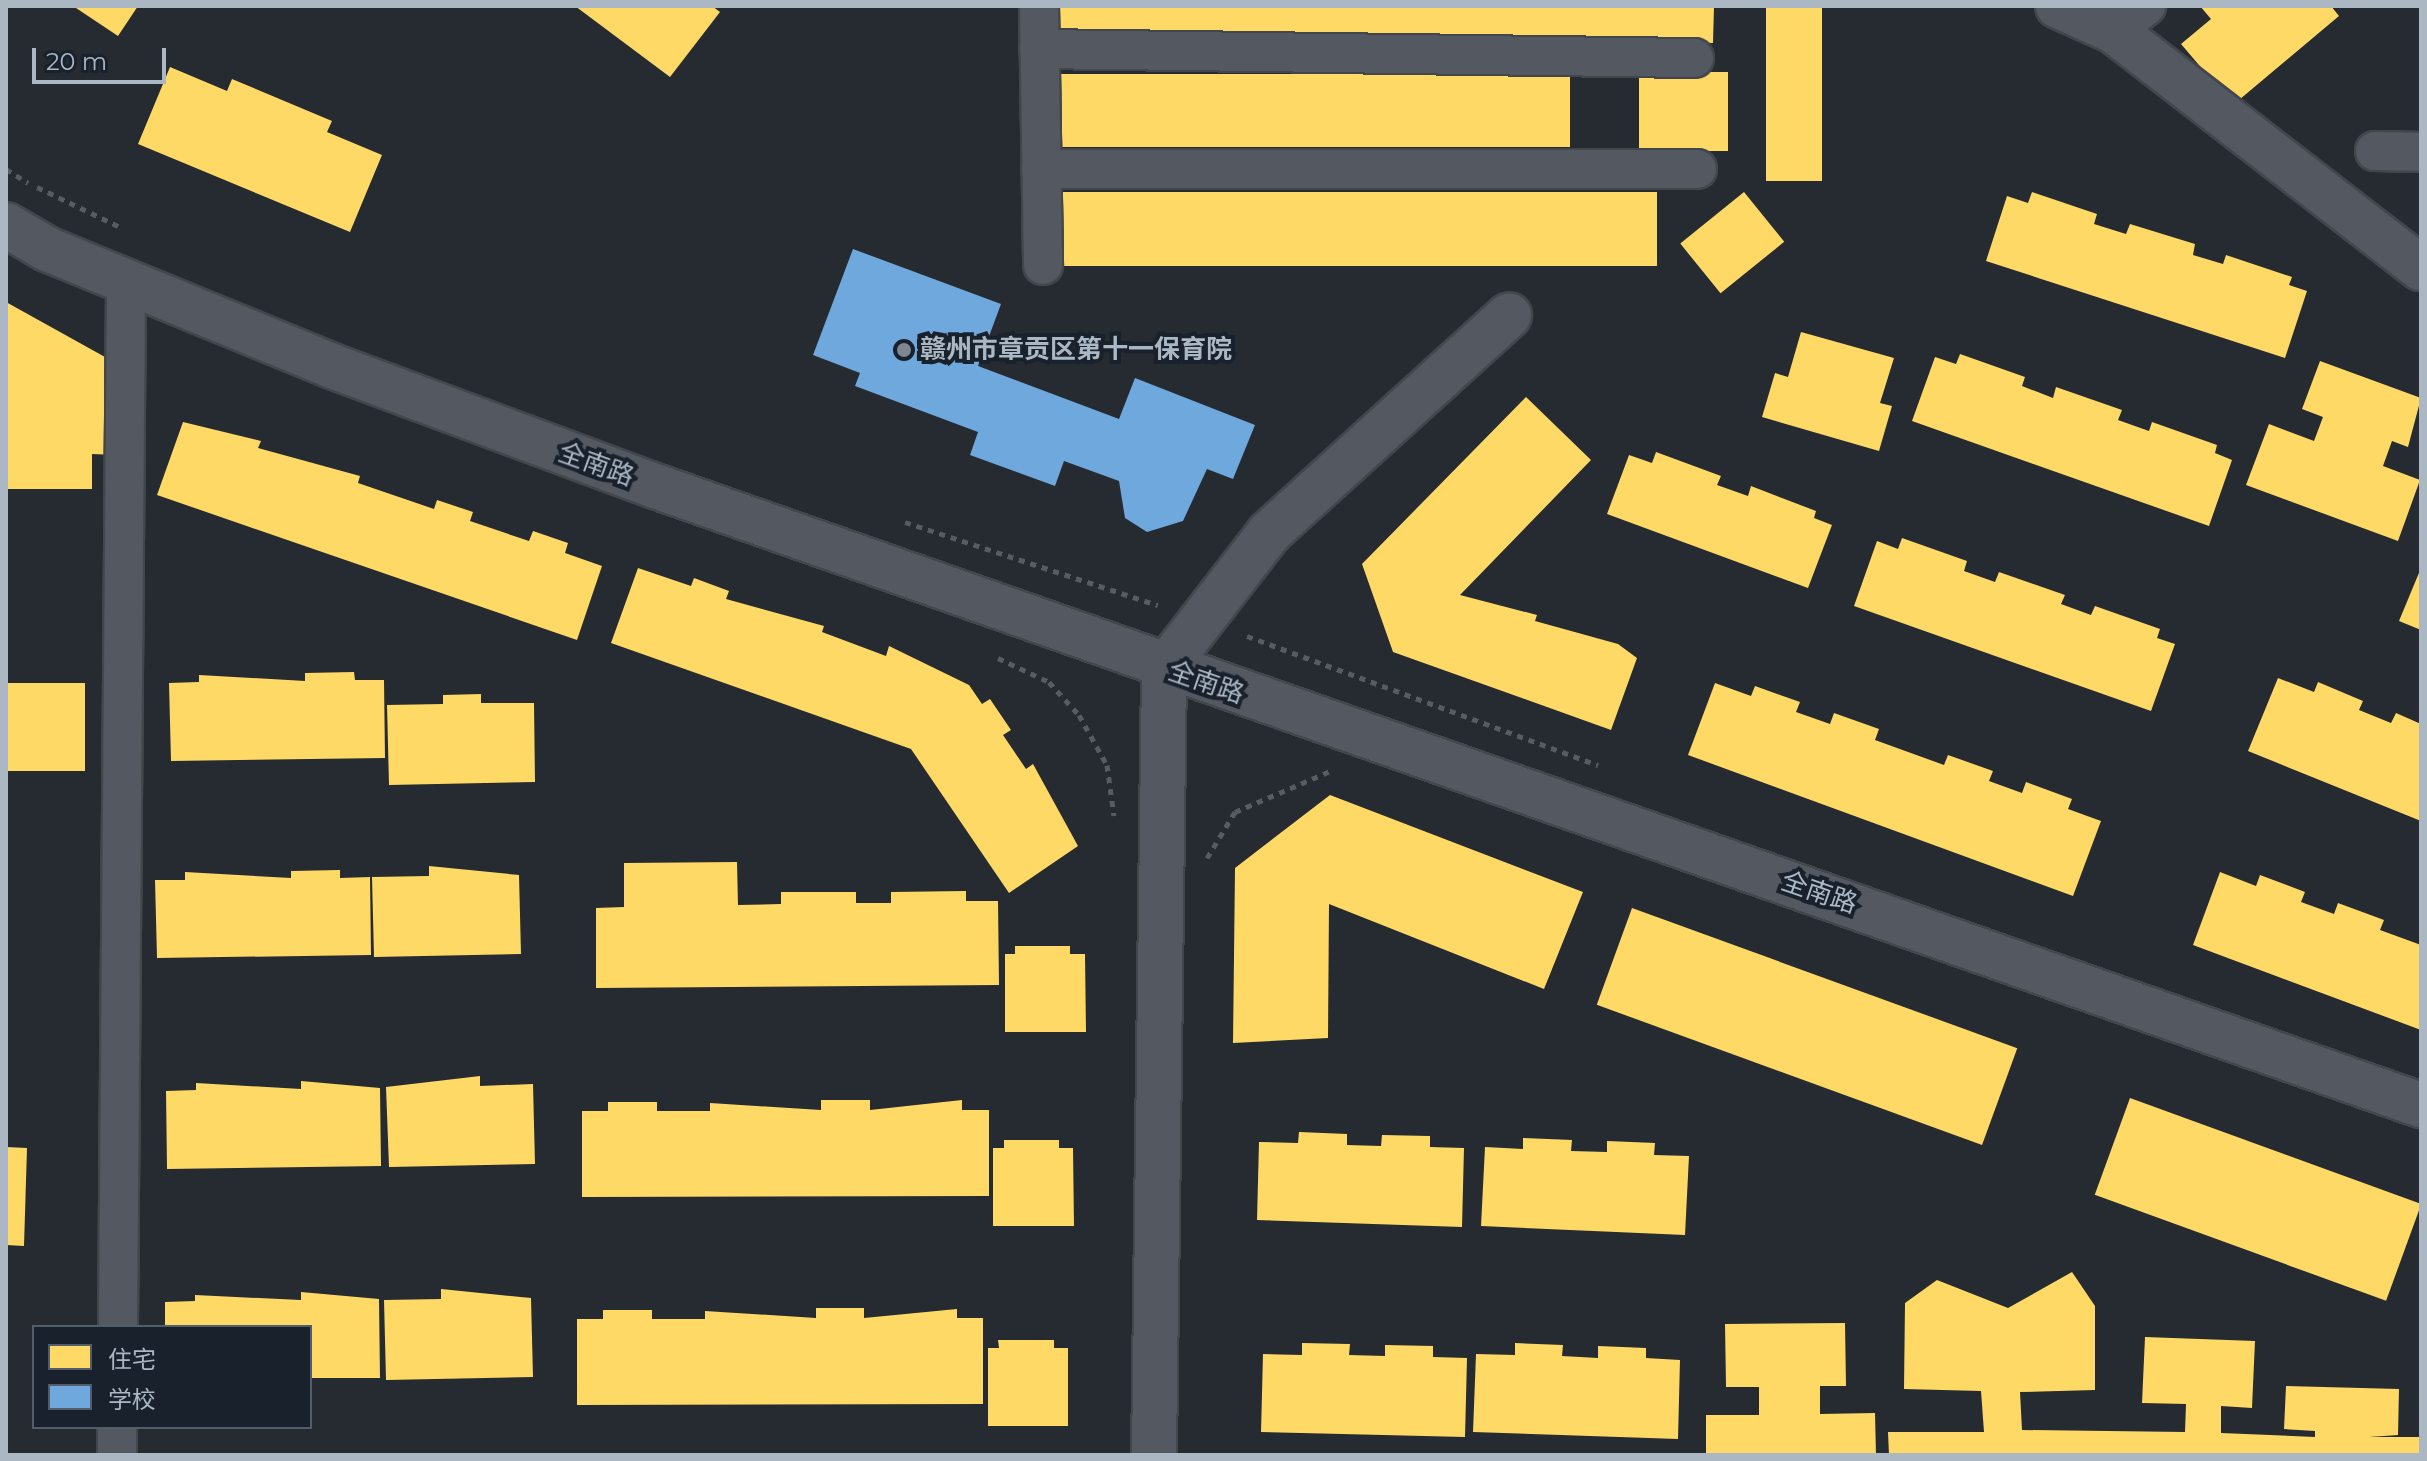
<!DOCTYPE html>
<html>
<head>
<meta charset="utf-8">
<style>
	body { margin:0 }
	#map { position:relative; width:2427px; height:1461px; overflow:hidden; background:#252b31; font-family:Montserrat,"Noto Sans SC",sans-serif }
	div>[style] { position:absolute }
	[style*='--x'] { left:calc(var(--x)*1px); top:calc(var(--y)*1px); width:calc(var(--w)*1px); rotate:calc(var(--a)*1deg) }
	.homes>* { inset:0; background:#ffd966; transform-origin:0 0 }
	.schools>* { inset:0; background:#6fa8dc }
	.path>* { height:5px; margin-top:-2.5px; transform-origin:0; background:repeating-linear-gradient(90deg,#565d62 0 6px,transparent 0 12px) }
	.roads { filter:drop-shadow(2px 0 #42474c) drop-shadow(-2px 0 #42474c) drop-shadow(0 2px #42474c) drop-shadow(0 -2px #42474c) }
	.minor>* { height:38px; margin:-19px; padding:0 19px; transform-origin:19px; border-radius:19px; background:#545860 }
	.tertiary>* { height:44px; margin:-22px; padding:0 22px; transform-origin:22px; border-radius:22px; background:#545860 }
	.dots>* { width:22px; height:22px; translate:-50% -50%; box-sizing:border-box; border:4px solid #18212c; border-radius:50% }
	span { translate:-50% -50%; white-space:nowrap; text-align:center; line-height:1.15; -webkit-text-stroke:8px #18212c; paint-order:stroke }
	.poi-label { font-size:26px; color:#acb7c4; font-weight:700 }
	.left { translate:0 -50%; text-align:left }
	.street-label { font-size:26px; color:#acb7c4 }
	.frame { position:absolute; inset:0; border:8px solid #acb7c4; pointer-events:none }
	.legend { position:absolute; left:32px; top:1325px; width:280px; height:104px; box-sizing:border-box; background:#18212c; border:2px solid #535d69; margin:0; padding:10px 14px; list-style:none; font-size:24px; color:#acb7c4 }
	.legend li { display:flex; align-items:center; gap:16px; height:40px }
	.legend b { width:40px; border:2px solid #535d69 }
	.scale { position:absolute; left:32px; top:48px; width:134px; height:36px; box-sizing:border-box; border:4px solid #acb7c4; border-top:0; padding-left:10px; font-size:24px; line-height:28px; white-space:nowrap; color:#acb7c4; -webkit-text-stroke:6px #18212c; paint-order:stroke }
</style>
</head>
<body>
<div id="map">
	<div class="homes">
		<div style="clip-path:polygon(73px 6px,138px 6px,118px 36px)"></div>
		<div style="clip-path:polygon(575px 6px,712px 6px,720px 12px,670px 77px)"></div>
		<div style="clip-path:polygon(1054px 6px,1714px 6px,1713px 43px,1054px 33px)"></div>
		<div style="left:1766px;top:6px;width:56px;height:175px"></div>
		<div style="clip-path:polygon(2200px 6px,2331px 6px,2339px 16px,2233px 105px,2181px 44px,2211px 19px)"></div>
		<div style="clip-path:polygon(170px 67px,227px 91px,232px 79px,332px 121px,327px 132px,382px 155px,350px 232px,138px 144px)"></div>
		<div style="left:1639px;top:72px;width:89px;height:79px"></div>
		<div style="left:1053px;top:74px;width:517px;height:73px"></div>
		<div style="left:1054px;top:192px;width:603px;height:74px"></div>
		<div style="left:1744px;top:192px;width:64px;height:82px;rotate:51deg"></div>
		<div style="clip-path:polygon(2032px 192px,2097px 214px,2094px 224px,2126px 234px,2130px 224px,2195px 244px,2193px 255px,2223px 264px,2226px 255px,2292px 277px,2289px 285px,2307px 291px,2285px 358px,1986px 261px,2007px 196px,2028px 203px)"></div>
		<div style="clip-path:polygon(6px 302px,114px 362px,116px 455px,92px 454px,92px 489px,6px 489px)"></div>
		<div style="clip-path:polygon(1801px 332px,1894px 358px,1880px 403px,1892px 406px,1879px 451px,1762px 417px,1775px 373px,1788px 377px)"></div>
		<div style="clip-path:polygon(1960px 354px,2025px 377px,2022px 386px,2053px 398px,2056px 387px,2122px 410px,2118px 420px,2149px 431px,2152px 422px,2217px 445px,2215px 453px,2232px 460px,2209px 526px,1912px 421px,1935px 357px,1956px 364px)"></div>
		<div style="clip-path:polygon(2320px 361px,2421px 398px,2408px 447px,2392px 441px,2383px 466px,2420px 480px,2398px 541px,2246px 485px,2269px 424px,2314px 441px,2323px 417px,2302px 409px)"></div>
		<div style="clip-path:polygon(1526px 397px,1591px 460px,1460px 595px,1537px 615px,1535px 621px,1618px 644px,1637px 658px,1611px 730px,1393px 652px,1362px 564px)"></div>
		<div style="clip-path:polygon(183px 422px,261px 441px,258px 448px,360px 476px,358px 483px,434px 509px,437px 500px,473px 512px,470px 521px,529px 541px,533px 531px,568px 543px,565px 553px,602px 566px,577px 640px,157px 495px)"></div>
		<div style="clip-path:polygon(1656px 452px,1721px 476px,1717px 485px,1748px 496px,1751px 486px,1816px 511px,1814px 518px,1832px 525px,1808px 588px,1607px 514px,1629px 455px,1652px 463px)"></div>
		<div style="clip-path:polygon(1902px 538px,1967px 561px,1964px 571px,1995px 582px,1999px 572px,2065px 595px,2061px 604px,2091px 615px,2095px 606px,2160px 629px,2157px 638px,2175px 644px,2151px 711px,1854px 606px,1877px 541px,1898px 549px)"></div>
		<div style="clip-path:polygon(638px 568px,691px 586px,694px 578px,729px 591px,726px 599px,824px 626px,822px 632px,886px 656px,889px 646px,969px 685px,982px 704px,990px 699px,1011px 730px,1003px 735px,1026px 769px,1033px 764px,1078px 846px,1009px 893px,911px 749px,611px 643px)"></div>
		<div style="clip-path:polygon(2421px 568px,2421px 630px,2399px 621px)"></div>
		<div style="clip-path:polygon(354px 672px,355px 680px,384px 680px,385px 758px,171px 761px,169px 683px,199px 682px,199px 675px,305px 681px,305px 673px)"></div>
		<div style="clip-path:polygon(2278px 678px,2314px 692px,2318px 682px,2363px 701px,2359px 710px,2391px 723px,2396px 713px,2421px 724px,2421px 821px,2248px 751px)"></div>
		<div style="left:6px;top:683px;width:79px;height:88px"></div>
		<div style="clip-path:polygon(1715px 683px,1751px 696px,1755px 686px,1800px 702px,1796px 712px,1830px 724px,1834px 713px,1879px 729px,1875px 740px,1944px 765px,1948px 755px,1993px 771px,1989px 781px,2022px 793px,2026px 782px,2072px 799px,2068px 809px,2101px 821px,2073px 896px,1688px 755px)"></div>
		<div style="clip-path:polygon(481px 694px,481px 703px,534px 703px,535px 782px,389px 785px,387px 705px,443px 704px,443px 695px)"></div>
		<div style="clip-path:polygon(1330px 795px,1583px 892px,1544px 989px,1329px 904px,1328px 1038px,1233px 1043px,1235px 868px)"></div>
		<div style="clip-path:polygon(737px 862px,738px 905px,781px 904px,781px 892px,856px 892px,856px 903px,891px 903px,891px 892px,966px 891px,966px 901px,998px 901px,999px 985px,596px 988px,596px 908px,624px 907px,624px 863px)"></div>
		<div style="clip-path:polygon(429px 866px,519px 875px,521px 954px,374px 957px,372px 877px,429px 876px)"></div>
		<div style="clip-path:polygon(340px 870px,340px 878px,370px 877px,371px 955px,157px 958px,155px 880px,185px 880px,185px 872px,291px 878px,291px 871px)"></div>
		<div style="clip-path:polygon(2220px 872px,2256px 886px,2260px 875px,2305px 892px,2301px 902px,2334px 914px,2338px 903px,2384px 920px,2380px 930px,2421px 945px,2421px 1030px,2193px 945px)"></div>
		<div style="left:1632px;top:908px;width:410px;height:103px;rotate:20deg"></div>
		<div style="clip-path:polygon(1015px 946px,1070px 946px,1070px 954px,1085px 954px,1086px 1032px,1005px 1032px,1005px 954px,1015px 954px)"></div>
		<div style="clip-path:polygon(480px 1076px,480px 1086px,533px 1084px,535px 1164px,389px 1167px,386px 1087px)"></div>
		<div style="clip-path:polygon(301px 1081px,380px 1088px,381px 1166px,167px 1169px,166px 1091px,196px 1090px,196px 1083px,301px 1089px)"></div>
		<div style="left:2130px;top:1098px;width:310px;height:103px;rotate:20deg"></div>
		<div style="clip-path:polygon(821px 1100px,870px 1100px,870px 1110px,962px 1100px,962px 1110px,989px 1110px,989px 1196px,582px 1197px,582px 1111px,608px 1111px,608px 1102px,657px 1102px,657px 1111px,710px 1111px,710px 1103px,821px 1110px)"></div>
		<div style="clip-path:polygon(1299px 1132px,1347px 1134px,1347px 1145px,1381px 1146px,1382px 1135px,1430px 1136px,1430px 1147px,1464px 1148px,1462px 1227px,1257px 1220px,1259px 1142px,1298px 1143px)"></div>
		<div style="clip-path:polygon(1523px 1138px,1572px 1140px,1571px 1151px,1607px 1152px,1607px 1141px,1655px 1143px,1654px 1155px,1689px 1156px,1685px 1235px,1481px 1226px,1485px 1147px,1523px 1149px)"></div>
		<div style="clip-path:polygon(1004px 1140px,1059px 1140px,1059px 1148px,1073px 1148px,1074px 1226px,993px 1226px,993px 1148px,1004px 1148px)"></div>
		<div style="clip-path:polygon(6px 1147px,27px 1148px,24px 1246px,6px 1245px)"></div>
		<div style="clip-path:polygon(2072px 1272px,2095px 1306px,2095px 1390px,2020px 1392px,2022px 1430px,2185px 1432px,2186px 1404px,2142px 1403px,2145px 1337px,2255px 1341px,2252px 1408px,2221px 1406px,2221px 1433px,2315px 1437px,2315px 1431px,2284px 1429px,2286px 1386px,2399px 1389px,2398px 1435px,2369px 1437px,2421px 1437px,2421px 1455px,1889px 1455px,1888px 1432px,1984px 1432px,1981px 1391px,1904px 1389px,1905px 1303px,1937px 1280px,2008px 1308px)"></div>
		<div style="clip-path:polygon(441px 1289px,531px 1298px,533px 1377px,386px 1380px,384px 1300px,441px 1299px)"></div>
		<div style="clip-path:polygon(301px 1292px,379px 1299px,380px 1378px,310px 1378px,310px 1327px,165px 1327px,165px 1302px,195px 1301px,195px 1295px,301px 1300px)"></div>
		<div style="clip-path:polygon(816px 1308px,864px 1308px,864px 1318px,957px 1309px,957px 1318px,983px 1318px,983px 1404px,577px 1405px,577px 1319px,603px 1319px,603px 1310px,652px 1310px,652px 1319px,705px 1319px,705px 1311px,816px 1318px)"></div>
		<div style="clip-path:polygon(1845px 1323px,1846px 1386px,1820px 1386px,1820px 1414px,1875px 1413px,1876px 1455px,1706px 1455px,1706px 1415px,1759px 1415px,1759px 1387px,1726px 1387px,1725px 1324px)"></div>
		<div style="clip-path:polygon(998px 1340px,1054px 1340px,1054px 1348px,1068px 1348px,1068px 1426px,988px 1426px,988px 1348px,999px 1348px)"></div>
		<div style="clip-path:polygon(1302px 1343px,1350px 1344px,1349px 1355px,1385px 1356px,1385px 1345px,1433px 1346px,1433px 1357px,1467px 1358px,1465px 1437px,1261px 1432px,1263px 1354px,1302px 1355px)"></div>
		<div style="clip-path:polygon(1515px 1343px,1563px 1345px,1562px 1356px,1598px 1358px,1598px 1346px,1646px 1348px,1646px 1358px,1680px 1360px,1678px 1439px,1473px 1432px,1476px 1354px,1515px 1355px)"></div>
	</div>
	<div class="schools">
		<div style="clip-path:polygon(853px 249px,1001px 304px,978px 366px,1119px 419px,1135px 378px,1255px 425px,1233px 479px,1207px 469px,1183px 521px,1147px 532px,1125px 518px,1119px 481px,1064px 461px,1055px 486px,970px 455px,978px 432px,855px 386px,860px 373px,813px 355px)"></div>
	</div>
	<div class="path">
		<div style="--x:6;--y:169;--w:26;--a:32"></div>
		<div style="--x:37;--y:187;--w:90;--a:25.7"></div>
		<div style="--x:905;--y:522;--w:266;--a:18.2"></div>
		<div style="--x:1247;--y:636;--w:374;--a:20.2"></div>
		<div style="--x:998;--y:658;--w:56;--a:25.2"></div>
		<div style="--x:1049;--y:682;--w:45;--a:47.7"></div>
		<div style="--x:1079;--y:715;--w:57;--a:60.8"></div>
		<div style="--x:1107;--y:765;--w:51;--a:82.2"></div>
		<div style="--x:1207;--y:858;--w:54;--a:-58.7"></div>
		<div style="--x:1235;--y:812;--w:103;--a:-23.3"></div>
	</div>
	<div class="roads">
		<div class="minor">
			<div style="--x:1039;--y:6;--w:259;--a:89.1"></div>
			<div style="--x:2114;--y:31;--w:41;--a:-38"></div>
			<div style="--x:1039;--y:49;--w:655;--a:0.79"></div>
			<div style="--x:2375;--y:151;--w:46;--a:1.2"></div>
			<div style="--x:1041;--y:169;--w:656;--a:0"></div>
			<div style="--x:118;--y:1327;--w:1046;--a:-89.56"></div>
			<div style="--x:117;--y:1455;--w:28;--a:-90"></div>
		</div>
		<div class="tertiary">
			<div style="--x:2058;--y:6;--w:61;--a:24.1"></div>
			<div style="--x:2114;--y:31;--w:388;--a:37.7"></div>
			<div style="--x:6;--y:225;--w:48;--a:30.3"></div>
			<div style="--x:47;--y:249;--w:308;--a:22.3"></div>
			<div style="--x:332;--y:366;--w:345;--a:20.4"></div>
			<div style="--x:655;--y:486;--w:1871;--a:19.32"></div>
			<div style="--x:1154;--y:1455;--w:786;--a:-89.27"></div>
			<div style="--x:1164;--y:669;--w:172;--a:-52.3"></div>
			<div style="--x:1269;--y:533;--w:324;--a:-42.2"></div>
		</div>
	</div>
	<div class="dots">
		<div style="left:904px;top:350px;background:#7d8691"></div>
	</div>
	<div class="poi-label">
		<span class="left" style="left:920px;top:350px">赣州市章贡区第十一保育院</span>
	</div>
	<div class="street-label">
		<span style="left:596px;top:465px;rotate:20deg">全南路</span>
		<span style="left:1206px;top:683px;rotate:19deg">全南路</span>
		<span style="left:1819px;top:893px;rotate:19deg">全南路</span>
	</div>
	<div class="frame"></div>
	<ul class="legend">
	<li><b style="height:22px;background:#ffd966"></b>住宅</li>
	<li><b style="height:22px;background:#6fa8dc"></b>学校</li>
	</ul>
	<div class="scale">20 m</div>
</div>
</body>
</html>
